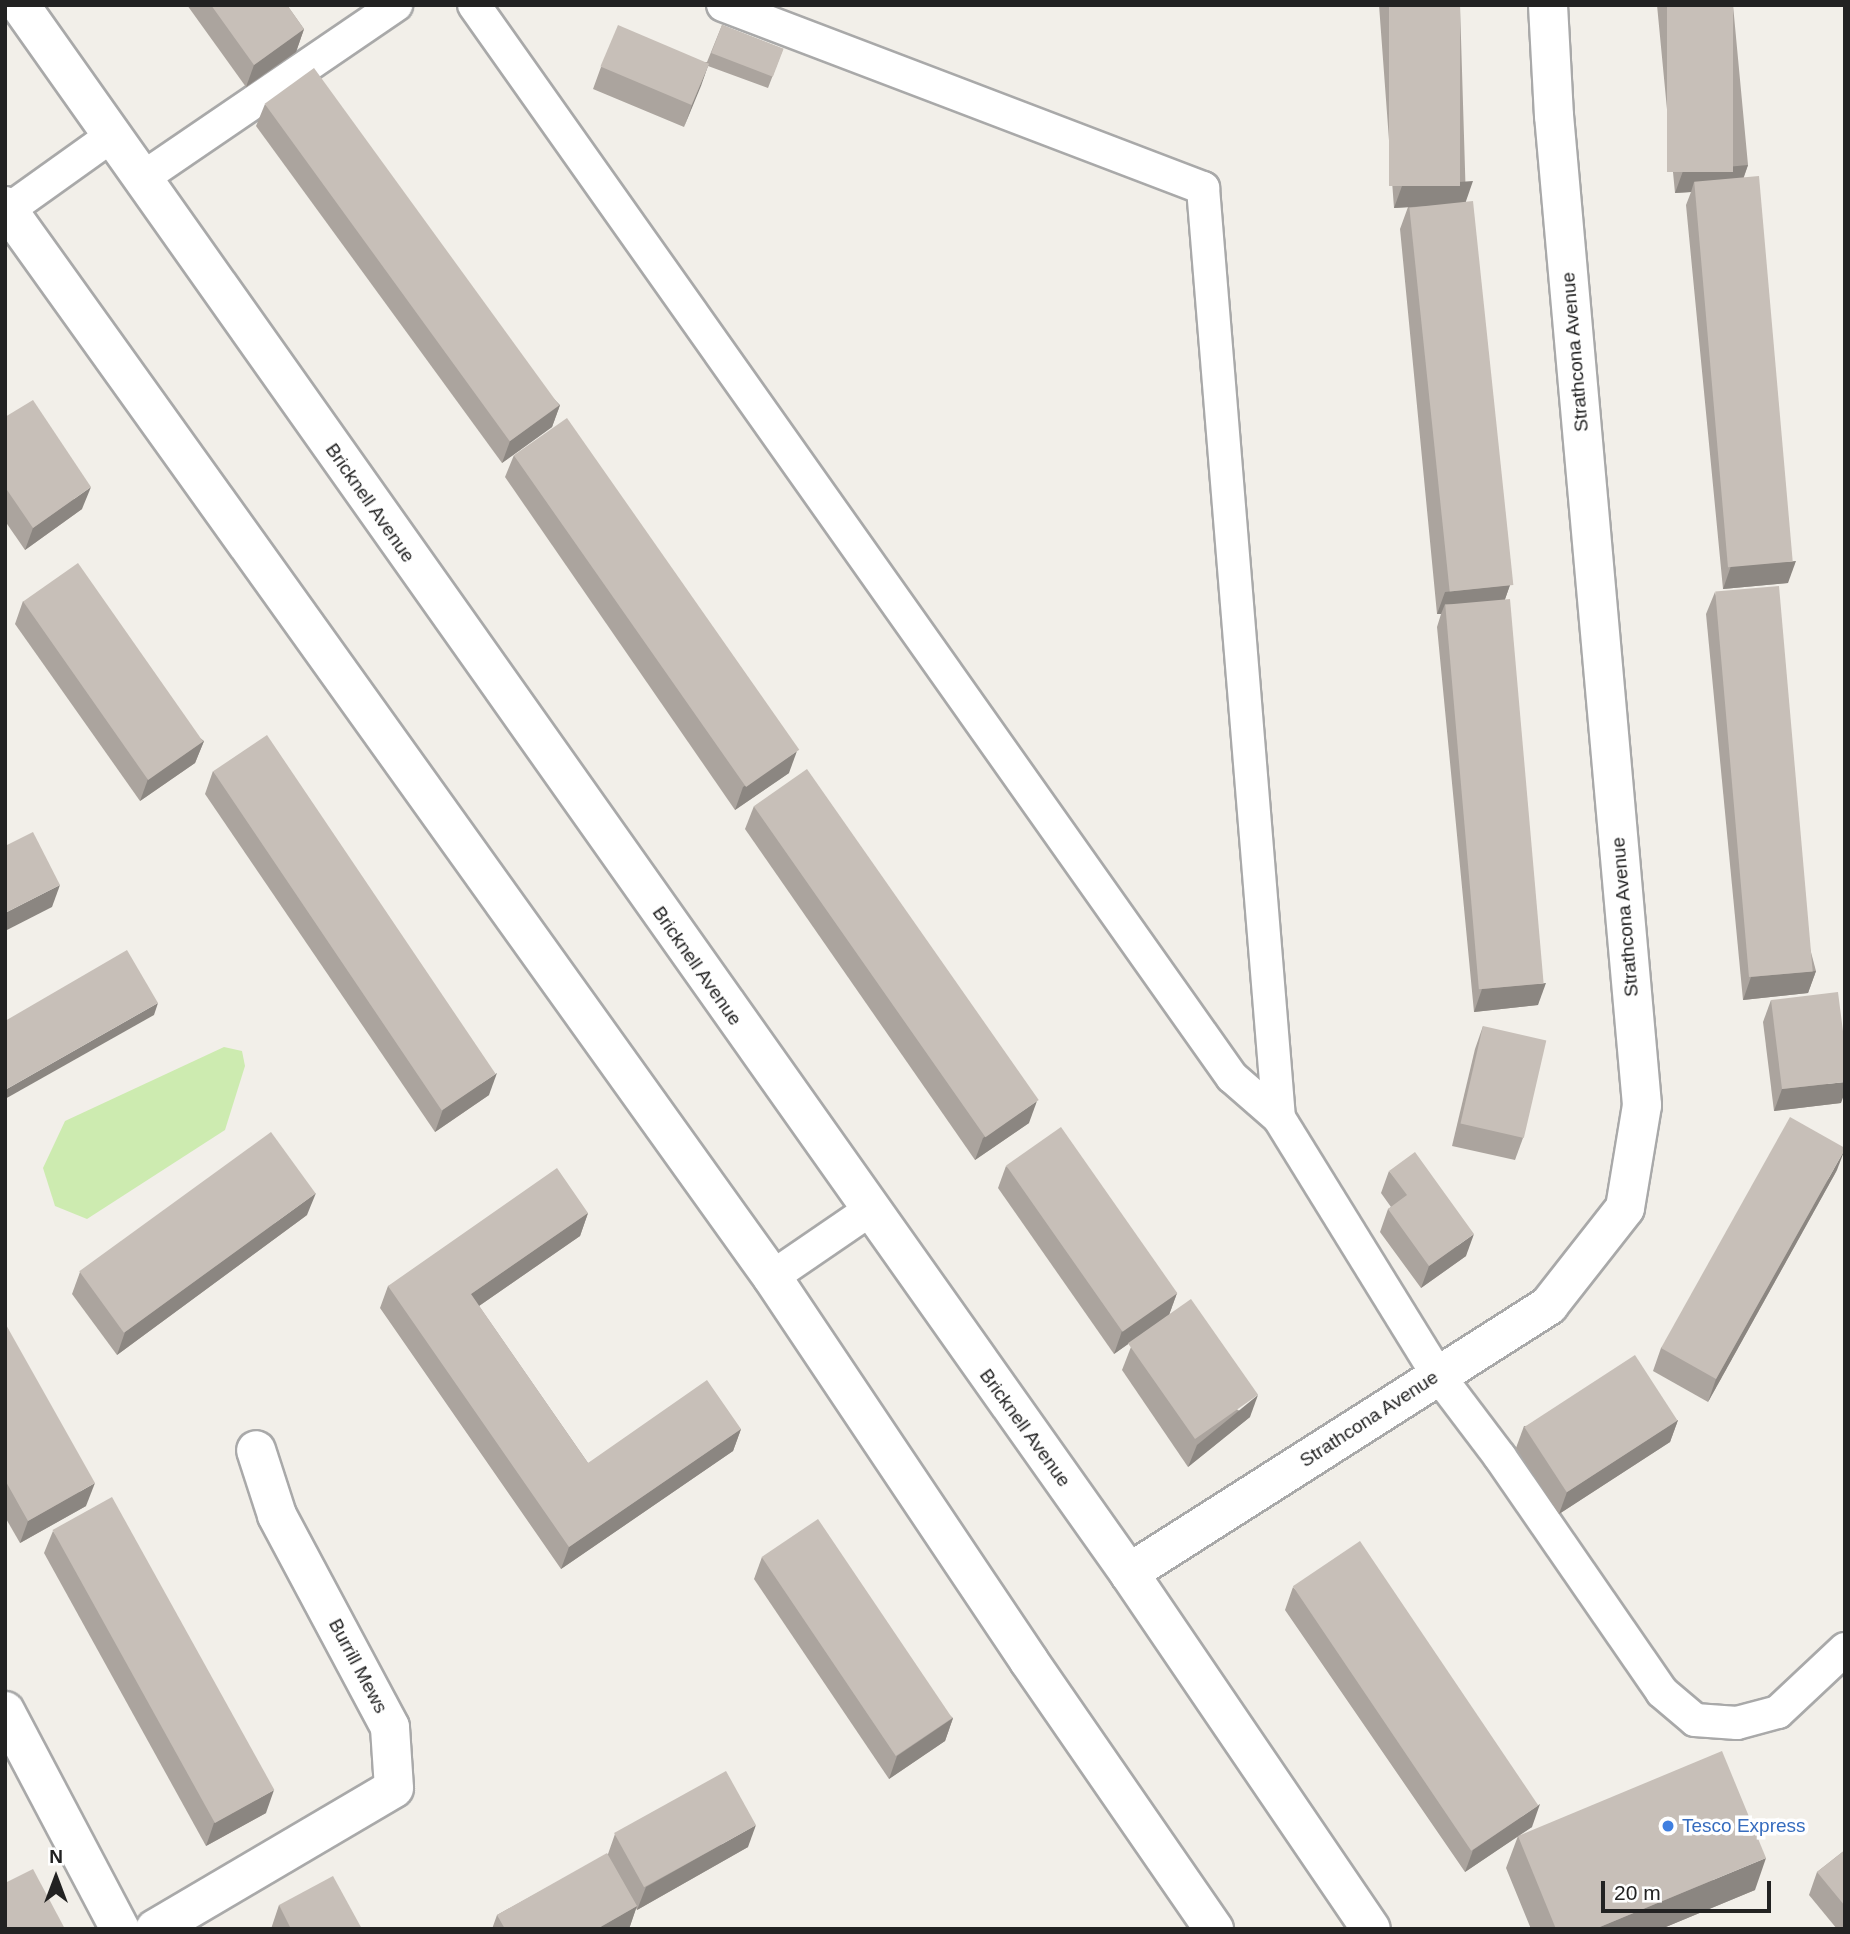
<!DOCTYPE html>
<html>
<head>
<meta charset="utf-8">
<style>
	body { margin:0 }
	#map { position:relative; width:1850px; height:1934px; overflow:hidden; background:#f2efe9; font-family:Arial,sans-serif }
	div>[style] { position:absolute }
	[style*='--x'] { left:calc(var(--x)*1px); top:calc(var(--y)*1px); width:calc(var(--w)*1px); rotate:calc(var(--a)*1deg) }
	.grass>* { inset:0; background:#cdebb0 }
	.roads { filter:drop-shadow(2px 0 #a9a9a9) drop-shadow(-2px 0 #a9a9a9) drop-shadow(0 2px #a9a9a9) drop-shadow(0 -2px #a9a9a9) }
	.service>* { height:32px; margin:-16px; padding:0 16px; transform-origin:16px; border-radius:16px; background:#fff }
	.minor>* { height:38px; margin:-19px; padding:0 19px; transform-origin:19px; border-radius:19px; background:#fff }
	.tertiary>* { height:38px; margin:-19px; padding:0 19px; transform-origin:19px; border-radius:19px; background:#fff }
	.wall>* { inset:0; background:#aba49e }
	.shaded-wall>* { inset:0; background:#8b8681 }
	.building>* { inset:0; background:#c7bfb8; transform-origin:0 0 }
	.dots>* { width:19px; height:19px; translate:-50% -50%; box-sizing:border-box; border:4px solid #fff; border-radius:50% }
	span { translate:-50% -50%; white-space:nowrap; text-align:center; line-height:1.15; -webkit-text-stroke:7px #fff; paint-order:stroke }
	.street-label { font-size:19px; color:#222 }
	.shop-label { font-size:19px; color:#366cbe }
	.left { translate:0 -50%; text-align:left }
	.frame { position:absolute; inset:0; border:7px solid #222; pointer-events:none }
	.north { position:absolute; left:21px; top:1843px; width:70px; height:70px; -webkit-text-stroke:5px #fff; paint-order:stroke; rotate:0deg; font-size:19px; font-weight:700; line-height:28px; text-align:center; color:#222 }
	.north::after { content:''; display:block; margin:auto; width:24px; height:32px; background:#222; clip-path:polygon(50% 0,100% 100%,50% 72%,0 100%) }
	.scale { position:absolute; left:1601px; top:1881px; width:170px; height:32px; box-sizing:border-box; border:4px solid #222; border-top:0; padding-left:9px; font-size:21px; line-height:24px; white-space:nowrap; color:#222; -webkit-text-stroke:5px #fff; paint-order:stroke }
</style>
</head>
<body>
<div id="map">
	<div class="grass">
		<div style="clip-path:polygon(224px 1047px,242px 1051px,245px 1066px,225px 1130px,87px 1219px,55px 1206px,43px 1168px,65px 1121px)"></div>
	</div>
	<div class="roads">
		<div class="service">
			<div style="--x:474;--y:5;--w:1313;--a:54.74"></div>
			<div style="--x:1232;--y:1077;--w:62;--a:41.1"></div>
			<div style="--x:723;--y:5;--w:514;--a:20.87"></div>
			<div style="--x:1203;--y:188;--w:933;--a:85.33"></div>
			<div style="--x:1279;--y:1118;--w:302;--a:58.3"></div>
			<div style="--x:1438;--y:1375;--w:103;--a:52.9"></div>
			<div style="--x:1500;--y:1457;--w:285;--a:55.4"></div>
			<div style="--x:1662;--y:1692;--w:43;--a:40.3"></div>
			<div style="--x:1695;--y:1720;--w:42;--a:4.1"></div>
			<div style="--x:1737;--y:1723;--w:42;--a:-15"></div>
			<div style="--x:1778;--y:1712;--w:92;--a:-43.2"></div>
			<div style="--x:141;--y:179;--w:309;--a:-34.3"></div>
			<div style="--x:8;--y:210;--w:125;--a:-35.6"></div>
			<div style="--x:772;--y:1277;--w:119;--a:-34.4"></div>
		</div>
		<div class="minor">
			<div style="--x:1129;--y:1573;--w:498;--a:-32.5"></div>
			<div style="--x:1549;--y:1305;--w:123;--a:-51.9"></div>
			<div style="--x:1625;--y:1208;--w:104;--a:-80.6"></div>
			<div style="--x:1642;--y:1105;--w:993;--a:-95.08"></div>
			<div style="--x:1554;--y:116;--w:111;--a:-93.1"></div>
			<div style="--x:5;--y:1711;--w:246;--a:62.2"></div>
			<div style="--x:155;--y:1929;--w:277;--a:-30.5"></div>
			<div style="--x:394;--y:1788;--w:61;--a:-93.8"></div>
			<div style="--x:390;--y:1727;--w:240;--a:-118.1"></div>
			<div style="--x:277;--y:1515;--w:68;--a:-107.9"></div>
		</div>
		<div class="tertiary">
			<div style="--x:20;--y:5;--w:1921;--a:54.73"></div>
			<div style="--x:1129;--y:1573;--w:430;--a:55.8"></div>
			<div style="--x:5;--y:206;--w:1317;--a:54.39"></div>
			<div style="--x:772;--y:1277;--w:462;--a:56.2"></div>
			<div style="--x:1029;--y:1661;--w:326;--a:55.4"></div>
		</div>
	</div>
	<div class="wall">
		<div style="clip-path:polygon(187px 5px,287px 5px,304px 29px,296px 52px,246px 87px)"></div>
		<div style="clip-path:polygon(1379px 5px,1460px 5px,1466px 202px,1510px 585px,1505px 599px,1538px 1005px,1474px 1012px,1437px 627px,1441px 614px,1437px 614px,1400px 229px,1408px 207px,1394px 208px)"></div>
		<div style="clip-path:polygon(1657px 5px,1733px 5px,1748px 165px,1744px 177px,1788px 583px,1723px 589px,1686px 205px,1691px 192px,1675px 193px)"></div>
		<div style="clip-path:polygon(722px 25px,783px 49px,768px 88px,708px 66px,684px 127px,593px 89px,601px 67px,707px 62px)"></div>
		<div style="clip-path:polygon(265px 104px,560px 405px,552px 427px,502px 463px,256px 126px)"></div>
		<div style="clip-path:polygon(5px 417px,82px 509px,25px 550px,5px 521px)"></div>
		<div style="clip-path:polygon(514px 455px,789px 773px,735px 810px,505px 477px)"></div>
		<div style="clip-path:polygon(1715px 592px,1816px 971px,1808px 993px,1743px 1000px,1706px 614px)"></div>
		<div style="clip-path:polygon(23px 601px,204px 741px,195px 763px,140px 801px,15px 624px)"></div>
		<div style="clip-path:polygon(213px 771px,489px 1095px,435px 1132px,205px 794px)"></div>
		<div style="clip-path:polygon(754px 806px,1029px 1123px,975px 1160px,745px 829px)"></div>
		<div style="clip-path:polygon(1771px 1000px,1841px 1103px,1774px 1111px,1763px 1022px)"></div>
		<div style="clip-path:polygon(1483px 1026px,1523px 1138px,1515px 1160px,1452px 1146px,1475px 1049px)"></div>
		<div style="clip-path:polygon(1006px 1166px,1177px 1293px,1169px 1315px,1114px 1354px,998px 1188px)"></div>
		<div style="clip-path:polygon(1837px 1170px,1708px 1402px,1653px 1371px,1661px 1348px)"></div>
		<div style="clip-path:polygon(1389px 1171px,1466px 1256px,1421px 1288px,1380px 1232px,1388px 1209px,1391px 1207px,1381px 1193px)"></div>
		<div style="clip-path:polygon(588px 1213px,580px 1236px,479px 1306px,588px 1463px,741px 1429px,733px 1451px,561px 1569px,380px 1308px,388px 1286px)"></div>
		<div style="clip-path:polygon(307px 1215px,117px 1355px,72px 1294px,80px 1272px)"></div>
		<div style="clip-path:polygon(5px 1323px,86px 1506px,20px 1543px,5px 1517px)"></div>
		<div style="clip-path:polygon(1131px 1347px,1250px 1417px,1188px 1467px,1122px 1370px)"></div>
		<div style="clip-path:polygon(1678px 1420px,1670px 1442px,1559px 1514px,1516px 1448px,1524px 1426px)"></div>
		<div style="clip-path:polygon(53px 1531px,266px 1813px,206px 1846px,44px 1553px)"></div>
		<div style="clip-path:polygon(762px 1557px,953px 1718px,945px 1741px,889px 1779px,754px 1579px)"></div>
		<div style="clip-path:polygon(1293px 1587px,1532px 1827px,1519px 1835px,1755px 1890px,1661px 1929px,1531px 1929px,1506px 1868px,1518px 1836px,1465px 1872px,1285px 1610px)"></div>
		<div style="clip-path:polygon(615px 1834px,748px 1847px,637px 1910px,636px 1908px,629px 1929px,492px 1929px,497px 1915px,608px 1854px)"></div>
		<div style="clip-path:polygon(1845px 1850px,1845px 1929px,1837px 1929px,1809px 1895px,1817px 1872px)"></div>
		<div style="clip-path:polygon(279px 1905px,362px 1929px,271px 1929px)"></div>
	</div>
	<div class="shaded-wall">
		<div style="clip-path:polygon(304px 29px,296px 52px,246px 87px,254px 65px)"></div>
		<div style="clip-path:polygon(709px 63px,701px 86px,684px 127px,692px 105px)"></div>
		<div style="clip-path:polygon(1748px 165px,1740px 187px,1694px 182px,1691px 192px,1675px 193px,1683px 171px)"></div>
		<div style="clip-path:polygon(1473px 181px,1465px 204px,1394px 208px,1402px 186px)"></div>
		<div style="clip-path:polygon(560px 405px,552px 427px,502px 463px,510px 441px)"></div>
		<div style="clip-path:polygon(91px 487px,82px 509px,25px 550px,33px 528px)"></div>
		<div style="clip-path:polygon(1796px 561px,1788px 583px,1723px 589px,1731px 566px)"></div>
		<div style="clip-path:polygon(1510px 585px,1502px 608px,1445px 604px,1441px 614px,1437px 614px,1445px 592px)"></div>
		<div style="clip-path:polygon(204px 741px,195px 763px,140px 801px,148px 779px)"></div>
		<div style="clip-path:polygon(797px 751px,789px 773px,735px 810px,743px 787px)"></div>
		<div style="clip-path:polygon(60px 885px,52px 907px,5px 931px,5px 913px)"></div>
		<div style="clip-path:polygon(1816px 971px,1808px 993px,1743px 1000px,1751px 977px)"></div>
		<div style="clip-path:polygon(1546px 983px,1538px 1005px,1474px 1012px,1482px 989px)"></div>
		<div style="clip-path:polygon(158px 1003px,154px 1015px,5px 1099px,5px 1090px)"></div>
		<div style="clip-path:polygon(497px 1073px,489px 1095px,435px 1132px,443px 1109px)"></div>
		<div style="clip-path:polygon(1845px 1082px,1845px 1092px,1841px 1103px,1774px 1111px,1782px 1089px)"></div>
		<div style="clip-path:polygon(1037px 1101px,1029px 1123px,975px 1160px,983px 1138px)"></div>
		<div style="clip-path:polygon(1845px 1149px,1837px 1170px,1708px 1402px,1716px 1379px)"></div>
		<div style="clip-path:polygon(316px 1193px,307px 1215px,117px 1355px,125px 1332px)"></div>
		<div style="clip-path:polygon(588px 1213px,580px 1236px,463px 1317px,471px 1294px)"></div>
		<div style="clip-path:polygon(1474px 1234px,1466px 1256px,1421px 1288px,1429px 1266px)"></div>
		<div style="clip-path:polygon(1177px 1293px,1169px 1315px,1114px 1354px,1122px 1331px)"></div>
		<div style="clip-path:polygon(1258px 1395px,1250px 1417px,1188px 1467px,1197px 1445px)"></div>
		<div style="clip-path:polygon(1678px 1420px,1670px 1442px,1559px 1514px,1567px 1492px)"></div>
		<div style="clip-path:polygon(741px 1429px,733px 1451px,561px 1569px,569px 1547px)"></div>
		<div style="clip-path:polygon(95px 1483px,86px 1506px,20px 1543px,28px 1521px)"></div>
		<div style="clip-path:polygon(953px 1718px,945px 1741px,889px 1779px,897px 1756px)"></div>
		<div style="clip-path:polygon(274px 1790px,266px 1813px,206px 1846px,214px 1823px)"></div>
		<div style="clip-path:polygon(1540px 1804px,1532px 1827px,1465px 1872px,1473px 1850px)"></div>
		<div style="clip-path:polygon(756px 1825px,748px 1847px,637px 1910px,646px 1887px)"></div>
		<div style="clip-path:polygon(1766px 1858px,1755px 1890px,1661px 1929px,1595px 1929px)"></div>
		<div style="clip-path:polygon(637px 1906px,629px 1929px,597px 1929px)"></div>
	</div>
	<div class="building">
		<div style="clip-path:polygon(211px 5px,287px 5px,304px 29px,254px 65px)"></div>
		<div style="left:1389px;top:5px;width:71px;height:181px"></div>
		<div style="left:1667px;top:5px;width:66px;height:167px"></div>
		<div style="left:618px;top:25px;width:99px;height:45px;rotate:23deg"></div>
		<div style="left:722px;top:25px;width:66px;height:30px;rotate:21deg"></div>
		<div style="left:314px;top:68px;width:417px;height:61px;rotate:54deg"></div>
		<div style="left:1759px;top:176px;width:387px;height:65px;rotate:85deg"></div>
		<div style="left:1473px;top:201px;width:386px;height:64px;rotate:84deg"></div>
		<div style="clip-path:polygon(33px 400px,91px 487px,33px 528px,5px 487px,5px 417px)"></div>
		<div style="left:567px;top:418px;width:405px;height:65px;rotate:55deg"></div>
		<div style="left:78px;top:563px;width:218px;height:67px;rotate:55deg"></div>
		<div style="left:1779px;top:586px;width:387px;height:64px;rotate:85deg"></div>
		<div style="left:1510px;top:599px;width:386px;height:65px;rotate:85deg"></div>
		<div style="left:267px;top:735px;width:409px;height:65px;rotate:56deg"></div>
		<div style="left:807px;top:769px;width:404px;height:65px;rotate:55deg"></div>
		<div style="clip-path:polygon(33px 832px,60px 885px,5px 913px,5px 846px)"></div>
		<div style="clip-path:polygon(127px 950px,158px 1003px,5px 1090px,5px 1021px)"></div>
		<div style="clip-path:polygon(1838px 992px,1845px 1047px,1845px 1082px,1782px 1089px,1771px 1000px)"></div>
		<div style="left:1483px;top:1026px;width:65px;height:100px;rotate:13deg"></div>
		<div style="clip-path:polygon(1790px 1117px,1845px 1148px,1845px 1149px,1716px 1379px,1661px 1348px)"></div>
		<div style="left:1061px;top:1127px;width:203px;height:67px;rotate:55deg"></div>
		<div style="left:271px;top:1132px;width:76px;height:237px;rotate:54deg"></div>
		<div style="clip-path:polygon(1415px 1152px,1474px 1234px,1429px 1266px,1388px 1209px,1407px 1195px,1389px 1171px)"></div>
		<div style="clip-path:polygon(557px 1168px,588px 1213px,471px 1294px,588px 1463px,707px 1380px,741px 1429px,569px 1547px,388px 1286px)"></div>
		<div style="left:1191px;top:1299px;width:117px;height:77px;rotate:55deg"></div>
		<div style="clip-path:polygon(5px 1323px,95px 1483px,28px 1521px,5px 1480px)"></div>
		<div style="left:1635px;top:1355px;width:78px;height:132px;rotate:57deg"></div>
		<div style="left:112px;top:1497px;width:335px;height:68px;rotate:61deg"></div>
		<div style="left:818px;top:1519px;width:240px;height:68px;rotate:56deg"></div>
		<div style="left:1360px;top:1541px;width:319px;height:81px;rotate:56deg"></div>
		<div style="clip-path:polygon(1722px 1751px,1766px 1858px,1595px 1929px,1556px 1929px,1518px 1836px)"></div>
		<div style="left:726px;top:1771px;width:62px;height:128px;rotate:61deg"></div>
		<div style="clip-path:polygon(1845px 1850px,1845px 1906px,1817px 1872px)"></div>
		<div style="clip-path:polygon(607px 1853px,637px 1906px,597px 1929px,505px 1929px,497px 1915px)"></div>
		<div style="clip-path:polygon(33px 1869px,65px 1929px,5px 1929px,5px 1883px)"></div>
		<div style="clip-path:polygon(333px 1876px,362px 1929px,291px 1929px,279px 1905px)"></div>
	</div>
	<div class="dots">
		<div style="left:1668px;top:1826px;background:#3f7fe0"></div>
	</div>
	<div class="street-label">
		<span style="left:1575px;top:352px;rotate:-95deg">Strathcona Avenue</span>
		<span style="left:370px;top:503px;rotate:55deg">Bricknell Avenue</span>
		<span style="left:1625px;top:917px;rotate:-95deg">Strathcona Avenue</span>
		<span style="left:697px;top:966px;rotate:55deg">Bricknell Avenue</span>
		<span style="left:1369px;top:1419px;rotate:-33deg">Strathcona Avenue</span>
		<span style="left:1025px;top:1428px;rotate:54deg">Bricknell Avenue</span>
		<span style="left:358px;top:1666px;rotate:62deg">Burrill Mews</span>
	</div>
	<div class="shop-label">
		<span class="left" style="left:1682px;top:1826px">Tesco Express</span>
	</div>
	<div class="frame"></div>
	<div class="north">N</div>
	<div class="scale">20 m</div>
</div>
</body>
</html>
